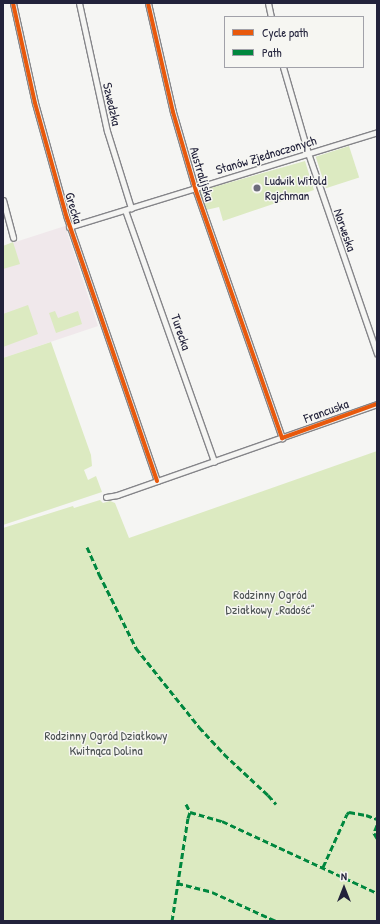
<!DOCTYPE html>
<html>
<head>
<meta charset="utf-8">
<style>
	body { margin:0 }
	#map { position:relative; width:380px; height:924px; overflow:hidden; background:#f5f5f3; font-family:"Patrick Hand",sans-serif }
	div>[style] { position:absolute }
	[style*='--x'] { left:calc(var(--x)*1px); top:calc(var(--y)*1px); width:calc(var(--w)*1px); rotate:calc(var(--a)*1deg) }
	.built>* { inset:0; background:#f0e8eb }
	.green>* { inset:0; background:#dceac1; transform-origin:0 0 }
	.roads { filter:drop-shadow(1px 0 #858589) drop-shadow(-1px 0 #858589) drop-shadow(0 1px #858589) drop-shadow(0 -1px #858589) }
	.street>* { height:5px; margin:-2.5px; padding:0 2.5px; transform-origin:2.5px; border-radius:2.5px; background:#f5f5f3 }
	.quiet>* { height:3px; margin-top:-1.5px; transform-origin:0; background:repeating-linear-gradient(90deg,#00873e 0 6px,transparent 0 9px) }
	.cycleway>* { height:4px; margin:-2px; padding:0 2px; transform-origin:2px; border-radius:2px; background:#e8590c }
	.dots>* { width:11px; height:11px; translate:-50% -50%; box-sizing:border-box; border:2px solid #f6f6f2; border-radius:50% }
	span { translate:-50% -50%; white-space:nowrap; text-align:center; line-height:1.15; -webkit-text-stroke:3px #f6f6f2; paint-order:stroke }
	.street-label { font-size:13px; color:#22223b }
	.poi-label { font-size:13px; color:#22223b }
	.left { translate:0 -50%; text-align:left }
	.park-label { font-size:13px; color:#4b5252 }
	.frame { position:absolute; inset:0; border:4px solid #22223b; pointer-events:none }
	.legend { position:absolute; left:224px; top:16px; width:140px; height:52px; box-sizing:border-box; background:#f6f6f2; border:1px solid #a1a1a9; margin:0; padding:5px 7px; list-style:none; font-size:12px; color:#22223b }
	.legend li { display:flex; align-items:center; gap:8px; height:20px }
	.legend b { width:20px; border:1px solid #a1a1a9 }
	.north { position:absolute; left:324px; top:868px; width:40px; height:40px; -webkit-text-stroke:3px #f6f6f2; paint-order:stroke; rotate:0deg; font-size:11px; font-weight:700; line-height:16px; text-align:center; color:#22223b }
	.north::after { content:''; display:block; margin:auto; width:14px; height:18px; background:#22223b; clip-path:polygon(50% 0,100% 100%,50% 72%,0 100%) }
</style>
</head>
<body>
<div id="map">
	<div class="built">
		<div style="clip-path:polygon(65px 226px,98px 326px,3px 358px,3px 246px)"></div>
	</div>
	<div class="green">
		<div style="left:349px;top:146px;width:33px;height:35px;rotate:72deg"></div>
		<div style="clip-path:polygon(305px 161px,314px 190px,223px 221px,219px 207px,206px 210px,200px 191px)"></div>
		<div style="clip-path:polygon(13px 242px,20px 264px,3px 269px,3px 246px)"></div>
		<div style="clip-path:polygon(28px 305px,38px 334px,3px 347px,3px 314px)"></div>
		<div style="clip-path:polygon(55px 311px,58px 318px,78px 311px,82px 324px,56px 333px,49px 313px)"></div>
		<div style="clip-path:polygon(51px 342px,91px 455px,92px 466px,84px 470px,88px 480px,96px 476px,102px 492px,3px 525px,3px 358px)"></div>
		<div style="clip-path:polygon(377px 451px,377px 921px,3px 921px,3px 528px,73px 506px,74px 508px,100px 500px,103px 503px,110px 501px,115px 503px,129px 538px)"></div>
	</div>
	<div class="roads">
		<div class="street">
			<div style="--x:13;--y:3;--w:102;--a:77.6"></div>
			<div style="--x:35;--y:103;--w:119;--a:74.5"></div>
			<div style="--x:67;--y:218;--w:278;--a:71.1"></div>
			<div style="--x:79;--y:3;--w:131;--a:77.7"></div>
			<div style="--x:107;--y:131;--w:81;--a:72.7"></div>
			<div style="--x:148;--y:3;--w:112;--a:77.1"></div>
			<div style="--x:173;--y:112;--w:82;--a:73.8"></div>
			<div style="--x:196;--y:191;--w:262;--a:70.8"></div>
			<div style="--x:268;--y:3;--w:14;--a:78"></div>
			<div style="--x:283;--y:67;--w:90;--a:73.8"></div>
			<div style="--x:308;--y:153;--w:212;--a:71"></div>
			<div style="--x:3;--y:200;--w:39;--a:75"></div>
			<div style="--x:125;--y:210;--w:267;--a:70.5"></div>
			<div style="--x:69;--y:227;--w:322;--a:-17.1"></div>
			<div style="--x:106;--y:497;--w:11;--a:-10"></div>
			<div style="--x:117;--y:495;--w:275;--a:-19.3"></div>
		</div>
	</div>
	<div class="quiet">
		<div style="--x:87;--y:547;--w:30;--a:66"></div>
		<div style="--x:99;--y:574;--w:83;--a:63.4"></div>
		<div style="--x:136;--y:648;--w:101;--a:51.4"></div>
		<div style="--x:199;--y:727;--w:37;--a:47"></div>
		<div style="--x:224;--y:754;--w:60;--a:43"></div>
		<div style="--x:268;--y:795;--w:12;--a:48"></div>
		<div style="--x:186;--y:804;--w:9;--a:63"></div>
		<div style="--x:190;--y:812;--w:33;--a:16"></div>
		<div style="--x:222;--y:821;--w:171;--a:24.9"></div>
		<div style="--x:377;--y:825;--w:9;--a:111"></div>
		<div style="--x:374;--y:833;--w:6;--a:59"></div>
		<div style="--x:323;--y:867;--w:58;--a:-65.6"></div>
		<div style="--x:347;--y:814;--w:3;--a:-45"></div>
		<div style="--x:349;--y:812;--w:17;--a:10"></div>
		<div style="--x:366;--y:815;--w:12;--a:20"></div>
		<div style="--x:177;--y:883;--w:36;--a:14"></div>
		<div style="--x:212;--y:892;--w:70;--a:24.4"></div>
		<div style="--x:172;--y:921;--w:104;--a:-81.2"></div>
		<div style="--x:188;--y:818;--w:6;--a:-72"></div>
	</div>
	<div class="cycleway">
		<div style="--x:13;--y:3;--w:102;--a:77.6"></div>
		<div style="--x:35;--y:103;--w:119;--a:74.5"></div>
		<div style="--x:67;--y:218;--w:278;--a:71.1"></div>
		<div style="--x:148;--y:3;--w:112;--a:77.1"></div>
		<div style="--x:173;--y:112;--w:82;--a:73.8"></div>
		<div style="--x:196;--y:191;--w:262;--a:70.8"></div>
		<div style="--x:282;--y:438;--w:101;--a:-19.7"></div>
	</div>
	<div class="dots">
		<div style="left:257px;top:188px;background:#6c6c7b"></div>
	</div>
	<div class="street-label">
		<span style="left:112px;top:104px;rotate:77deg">Szwedzka</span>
		<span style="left:266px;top:155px;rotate:-17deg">Stanów Zjednoczonych</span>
		<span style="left:202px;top:174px;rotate:73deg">Australijska</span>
		<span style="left:74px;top:208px;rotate:73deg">Grecka</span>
		<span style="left:345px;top:230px;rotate:71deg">Norweska</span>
		<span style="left:181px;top:332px;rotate:71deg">Turecka</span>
		<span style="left:326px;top:411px;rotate:-20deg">Francuska</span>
	</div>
	<div class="poi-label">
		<span class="left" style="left:265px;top:188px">Ludwik Witold<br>Rajchman</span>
	</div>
	<div class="park-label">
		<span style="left:270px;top:602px">Rodzinny Ogród<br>Działkowy „Radość”</span>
		<span style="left:106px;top:743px">Rodzinny Ogród Działkowy<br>Kwitnąca Dolina</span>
	</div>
	<div class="frame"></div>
	<ul class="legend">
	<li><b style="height:5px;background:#e8590c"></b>Cycle path</li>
	<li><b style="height:5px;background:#00873e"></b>Path</li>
	</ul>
	<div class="north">N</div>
</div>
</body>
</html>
